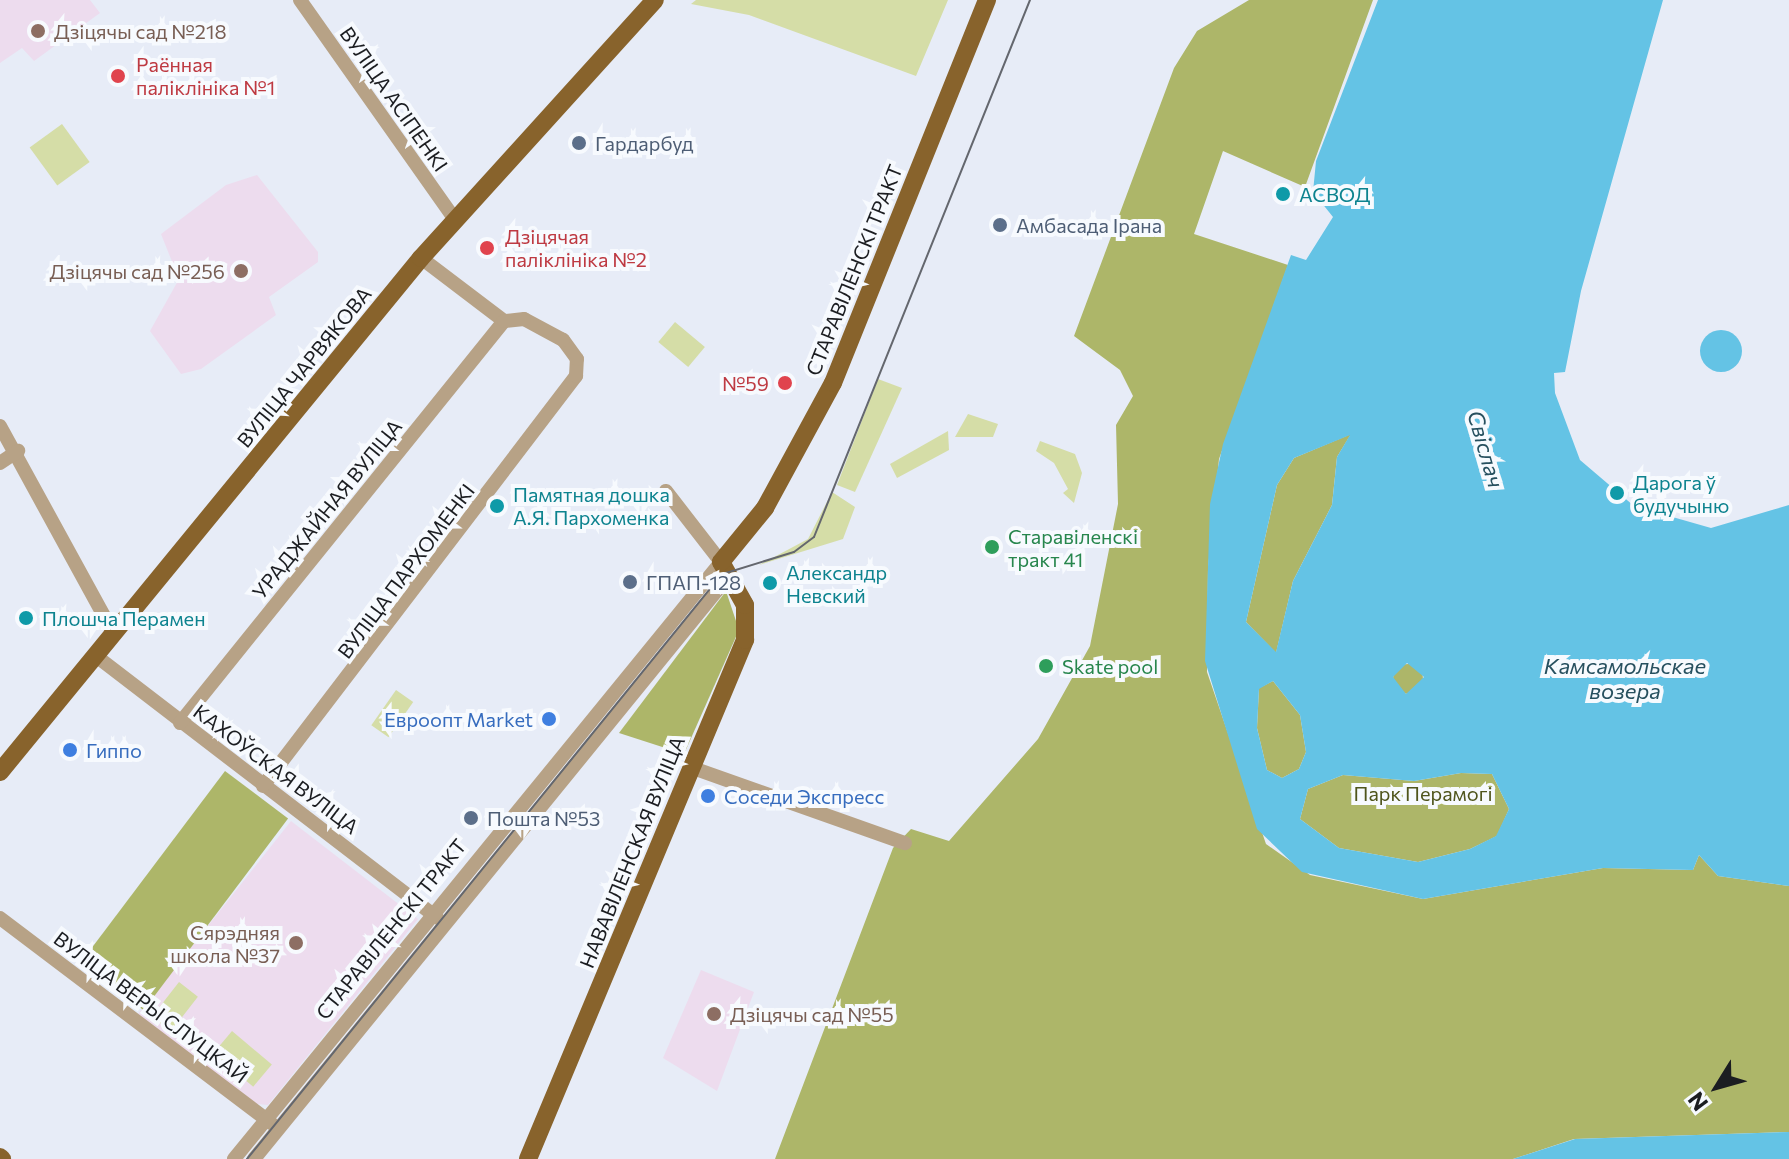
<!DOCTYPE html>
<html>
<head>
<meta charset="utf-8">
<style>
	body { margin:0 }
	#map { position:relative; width:1789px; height:1159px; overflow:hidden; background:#e7ecf7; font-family:Commissioner,sans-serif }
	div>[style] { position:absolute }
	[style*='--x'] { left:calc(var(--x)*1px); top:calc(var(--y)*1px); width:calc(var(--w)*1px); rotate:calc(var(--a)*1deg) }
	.education>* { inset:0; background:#eddcee }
	.green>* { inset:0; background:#d5dda7; transform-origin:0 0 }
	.forest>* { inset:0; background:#adb669; transform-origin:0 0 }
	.round { border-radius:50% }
	.water>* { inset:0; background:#64c3e5 }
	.minor>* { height:14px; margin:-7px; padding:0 7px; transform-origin:7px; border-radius:7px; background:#b7a286 }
	.major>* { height:18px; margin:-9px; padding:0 9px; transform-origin:9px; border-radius:9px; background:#88632c }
	.tram>* { height:2px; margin:-1px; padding:0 1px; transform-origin:1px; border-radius:1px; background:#64676e }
	.dots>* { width:22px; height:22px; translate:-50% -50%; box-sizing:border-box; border:4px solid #f7fafe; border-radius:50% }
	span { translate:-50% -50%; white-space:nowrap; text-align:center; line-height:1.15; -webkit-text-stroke:8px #f7fafe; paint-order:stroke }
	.education-label { font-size:20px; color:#785e54 }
	.left { translate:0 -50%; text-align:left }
	.right { translate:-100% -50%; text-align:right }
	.health-label { font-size:20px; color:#be3a42 }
	.street-label { font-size:20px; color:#1b1d21 }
	.service-label { font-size:20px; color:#4e5e75 }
	.culture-label { font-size:20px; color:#0d838f }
	.leisure-label { font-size:20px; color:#27864d }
	.shop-label { font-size:20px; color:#366cbe }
	.park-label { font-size:20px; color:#4f551c }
	.water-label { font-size:22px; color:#27505f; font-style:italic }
	.north { position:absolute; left:1677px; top:1047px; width:80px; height:80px; -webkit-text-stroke:6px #f7fafe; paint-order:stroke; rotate:233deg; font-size:22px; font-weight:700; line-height:32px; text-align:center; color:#1b1d21 }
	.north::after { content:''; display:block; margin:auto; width:28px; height:36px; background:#1b1d21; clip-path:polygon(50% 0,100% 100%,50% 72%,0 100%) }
</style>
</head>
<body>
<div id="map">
	<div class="education">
		<div style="clip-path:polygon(0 0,90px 0,100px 13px,34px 61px,22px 48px,0 63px)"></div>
		<div style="clip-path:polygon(257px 175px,318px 252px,318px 262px,269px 297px,276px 315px,201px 369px,181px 374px,150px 331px,179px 279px,161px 234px,226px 185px)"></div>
		<div style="clip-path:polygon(291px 821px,418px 919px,268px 1105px,257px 1104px,138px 1014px)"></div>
		<div style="clip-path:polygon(701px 970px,754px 992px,717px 1091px,663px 1058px)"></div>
	</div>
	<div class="green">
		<div style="clip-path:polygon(696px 0,948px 0,916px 76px,749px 15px,691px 4px)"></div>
		<div style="left:62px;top:124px;width:47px;height:40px;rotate:54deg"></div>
		<div style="left:675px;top:322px;width:39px;height:26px;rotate:40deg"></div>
		<div style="clip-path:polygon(878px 379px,902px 388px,855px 492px,837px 485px)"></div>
		<div style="clip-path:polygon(968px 414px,998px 424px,993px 437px,955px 437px)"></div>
		<div style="clip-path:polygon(948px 431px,949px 450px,897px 478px,890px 464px)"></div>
		<div style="clip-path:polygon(1040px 441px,1075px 454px,1082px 473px,1074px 503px,1063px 493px,1068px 489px,1054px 463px,1036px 451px)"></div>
		<div style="clip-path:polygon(832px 492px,855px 507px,843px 539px,759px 565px,808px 539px)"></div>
		<div style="left:396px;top:690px;width:21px;height:43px;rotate:35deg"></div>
		<div style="left:179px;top:982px;width:24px;height:44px;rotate:38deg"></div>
		<div style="left:232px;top:1031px;width:52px;height:29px;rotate:40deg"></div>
	</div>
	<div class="forest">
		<div style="clip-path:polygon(1249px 0,1373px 0,1305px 187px,1223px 151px,1194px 234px,1288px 265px,1219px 459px,1208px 568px,1207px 672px,1266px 844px,1310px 875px,1423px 899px,1603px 868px,1693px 870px,1699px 855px,1718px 876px,1789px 886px,1789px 1132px,1574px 1139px,1513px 1159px,775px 1159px,893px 848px,911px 829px,949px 841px,1038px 739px,1090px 646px,1118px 504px,1116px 425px,1133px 396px,1120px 370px,1074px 336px,1174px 68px,1197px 31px)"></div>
		<div style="clip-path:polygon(1351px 434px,1337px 457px,1332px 505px,1293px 581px,1276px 653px,1246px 622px,1277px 485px,1294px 458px)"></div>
		<div style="clip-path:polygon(726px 591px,739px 630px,684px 754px,619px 733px)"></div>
		<div class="round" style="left:1393px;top:664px;width:30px;height:30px"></div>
		<div style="clip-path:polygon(1273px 681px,1300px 715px,1306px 752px,1299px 769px,1282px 778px,1267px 770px,1257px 728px,1259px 688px)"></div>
		<div style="left:225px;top:771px;width:79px;height:240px;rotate:37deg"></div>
		<div style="clip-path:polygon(1461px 773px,1492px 774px,1509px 809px,1497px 836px,1470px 849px,1418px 862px,1339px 848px,1300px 819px,1308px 789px,1343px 775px,1414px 781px)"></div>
	</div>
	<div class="water">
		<div style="clip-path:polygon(evenodd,1378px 0,1663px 0,1581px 291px,1565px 372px,1554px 373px,1555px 393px,1580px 460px,1634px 506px,1711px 528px,1789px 505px,1789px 886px,1718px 876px,1699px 855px,1693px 870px,1603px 868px,1423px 899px,1302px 872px,1257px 829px,1205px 661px,1210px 504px,1223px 444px,1291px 255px,1306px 260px,1333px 217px,1313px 192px,1316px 161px,1378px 0,1350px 435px,1337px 457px,1332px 505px,1293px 581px,1276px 652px,1246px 622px,1277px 485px,1294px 458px,1350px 435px,1378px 0,1407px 663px,1424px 677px,1406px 694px,1393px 677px,1407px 663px,1378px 0,1273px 681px,1300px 715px,1306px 752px,1299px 769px,1282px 778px,1267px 770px,1257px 728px,1259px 689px,1273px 681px,1378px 0,1461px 773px,1492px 774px,1509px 809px,1496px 836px,1470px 849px,1418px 862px,1339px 848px,1300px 819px,1308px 789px,1343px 775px,1414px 781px,1461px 773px)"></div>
		<div class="round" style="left:1700px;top:330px;width:42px;height:42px"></div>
		<div style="clip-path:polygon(1789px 1132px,1789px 1159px,1513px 1159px,1575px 1139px)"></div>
	</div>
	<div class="minor">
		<div style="--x:300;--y:0;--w:269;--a:54.8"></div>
		<div style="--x:421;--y:258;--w:104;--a:37.2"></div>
		<div style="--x:0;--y:426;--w:237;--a:61.3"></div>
		<div style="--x:0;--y:463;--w:22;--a:-34"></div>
		<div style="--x:96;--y:656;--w:430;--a:37.5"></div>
		<div style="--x:180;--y:723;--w:516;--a:-51.13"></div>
		<div style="--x:690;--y:767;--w:228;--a:19.5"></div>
		<div style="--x:263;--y:786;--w:516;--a:-52.64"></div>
		<div style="--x:576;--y:376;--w:17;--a:-87"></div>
		<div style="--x:577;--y:359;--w:24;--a:-126"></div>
		<div style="--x:563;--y:340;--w:44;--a:-151.7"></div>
		<div style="--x:524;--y:319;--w:20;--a:174"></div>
		<div style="--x:0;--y:918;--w:340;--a:37.1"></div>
		<div style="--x:234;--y:1159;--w:770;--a:-50.79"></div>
		<div style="--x:721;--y:562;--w:90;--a:-127.8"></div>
		<div style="--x:254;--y:1159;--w:751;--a:-50.84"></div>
	</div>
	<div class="major">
		<div style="--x:0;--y:772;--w:664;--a:-50.68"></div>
		<div style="--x:421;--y:258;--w:348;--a:-47.8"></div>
		<div style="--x:0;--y:1157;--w:3;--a:45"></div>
		<div style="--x:528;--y:1159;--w:563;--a:-67.31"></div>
		<div style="--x:745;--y:640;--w:35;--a:-90"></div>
		<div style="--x:745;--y:605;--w:49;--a:-119.2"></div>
		<div style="--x:721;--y:562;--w:70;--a:-50.8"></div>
		<div style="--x:765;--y:508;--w:142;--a:-61.5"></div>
		<div style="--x:833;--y:383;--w:413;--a:-68.1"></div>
	</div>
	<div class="tram">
		<div style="--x:247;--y:1159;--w:739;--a:-50.93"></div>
		<div style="--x:713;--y:585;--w:18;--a:-43"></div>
		<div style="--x:726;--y:573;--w:71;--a:-17.2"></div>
		<div style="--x:794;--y:552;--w:25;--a:-37"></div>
		<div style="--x:814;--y:537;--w:579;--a:-68.09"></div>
	</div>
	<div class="dots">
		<div style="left:38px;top:31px;background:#8d6e63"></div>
		<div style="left:118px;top:76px;background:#e0444e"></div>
		<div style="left:579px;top:143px;background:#5c6f8a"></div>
		<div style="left:1283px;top:194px;background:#0f9aa8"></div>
		<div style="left:1000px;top:225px;background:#5c6f8a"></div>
		<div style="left:487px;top:248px;background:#e0444e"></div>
		<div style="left:241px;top:271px;background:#8d6e63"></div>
		<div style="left:785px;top:383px;background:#e0444e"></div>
		<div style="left:1617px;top:493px;background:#0f9aa8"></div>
		<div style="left:497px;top:506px;background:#0f9aa8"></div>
		<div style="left:992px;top:547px;background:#2e9e5b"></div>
		<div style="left:630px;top:582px;background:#5c6f8a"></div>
		<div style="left:770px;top:583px;background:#0f9aa8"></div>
		<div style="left:26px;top:618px;background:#0f9aa8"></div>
		<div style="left:1046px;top:666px;background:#2e9e5b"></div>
		<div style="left:549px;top:719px;background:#3f7fe0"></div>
		<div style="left:70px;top:750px;background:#3f7fe0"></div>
		<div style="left:708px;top:796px;background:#3f7fe0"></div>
		<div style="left:471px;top:818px;background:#5c6f8a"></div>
		<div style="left:296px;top:943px;background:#8d6e63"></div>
		<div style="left:714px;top:1014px;background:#8d6e63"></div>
	</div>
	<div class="education-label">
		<span class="left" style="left:54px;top:31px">Дзіцячы сад №218</span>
		<span class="right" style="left:225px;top:271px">Дзіцячы сад №256</span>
		<span class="right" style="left:280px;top:944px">Сярэдняя<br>школа №37</span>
		<span class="left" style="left:730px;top:1014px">Дзіцячы сад №55</span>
	</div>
	<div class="health-label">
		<span class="left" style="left:136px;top:76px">Раённая<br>паліклініка №1</span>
		<span class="left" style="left:505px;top:248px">Дзіцячая<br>паліклініка №2</span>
		<span class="right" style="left:769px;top:383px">№59</span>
	</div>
	<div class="street-label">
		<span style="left:394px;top:99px;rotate:55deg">ВУЛІЦА АСІПЕНКІ</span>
		<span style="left:854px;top:270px;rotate:-68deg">СТАРАВІЛЕНСКІ ТРАКТ</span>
		<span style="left:304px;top:367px;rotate:-51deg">ВУЛІЦА ЧАРВЯКОВА</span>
		<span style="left:327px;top:509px;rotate:-51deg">УРАДЖАЙНАЯ ВУЛІЦА</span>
		<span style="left:406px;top:571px;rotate:-53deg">ВУЛІЦА ПАРХОМЕНКІ</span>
		<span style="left:276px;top:769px;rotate:37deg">КАХОЎСКАЯ ВУЛІЦА</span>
		<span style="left:632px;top:852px;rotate:-68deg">НАВАВІЛЕНСКАЯ ВУЛІЦА</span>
		<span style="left:391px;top:929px;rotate:-51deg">СТАРАВІЛЕНСКІ ТРАКТ</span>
		<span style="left:151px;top:1007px;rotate:37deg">ВУЛІЦА ВЕРЫ СЛУЦКАЙ</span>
	</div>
	<div class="service-label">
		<span class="left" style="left:595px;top:143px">Гардарбуд</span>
		<span class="left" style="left:1016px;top:225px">Амбасада Ірана</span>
		<span class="left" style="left:646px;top:582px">ГПАП-128</span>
		<span class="left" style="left:487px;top:818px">Пошта №53</span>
	</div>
	<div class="culture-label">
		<span class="left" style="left:1299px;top:194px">АСВОД</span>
		<span class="left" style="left:1633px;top:494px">Дарога ў<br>будучыню</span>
		<span class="left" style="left:513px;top:506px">Памятная дошка<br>А.Я. Пархоменка</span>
		<span class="left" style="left:786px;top:584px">Александр<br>Невский</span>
		<span class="left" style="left:42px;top:618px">Плошча Перамен</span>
	</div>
	<div class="leisure-label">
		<span class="left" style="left:1008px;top:548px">Старавіленскі<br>тракт 41</span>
		<span class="left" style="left:1062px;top:666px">Skate pool</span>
	</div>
	<div class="shop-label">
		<span class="right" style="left:533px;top:719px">Евроопт Market</span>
		<span class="left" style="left:86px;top:750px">Гиппо</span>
		<span class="left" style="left:724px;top:796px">Соседи Экспресс</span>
	</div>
	<div class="park-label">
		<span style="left:1423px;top:793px">Парк Перамогі</span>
	</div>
	<div class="water-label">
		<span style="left:1486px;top:449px;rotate:74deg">Свіслач</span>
		<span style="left:1625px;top:678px">Камсамольскае<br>возера</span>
	</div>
	<div class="north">N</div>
</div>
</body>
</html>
